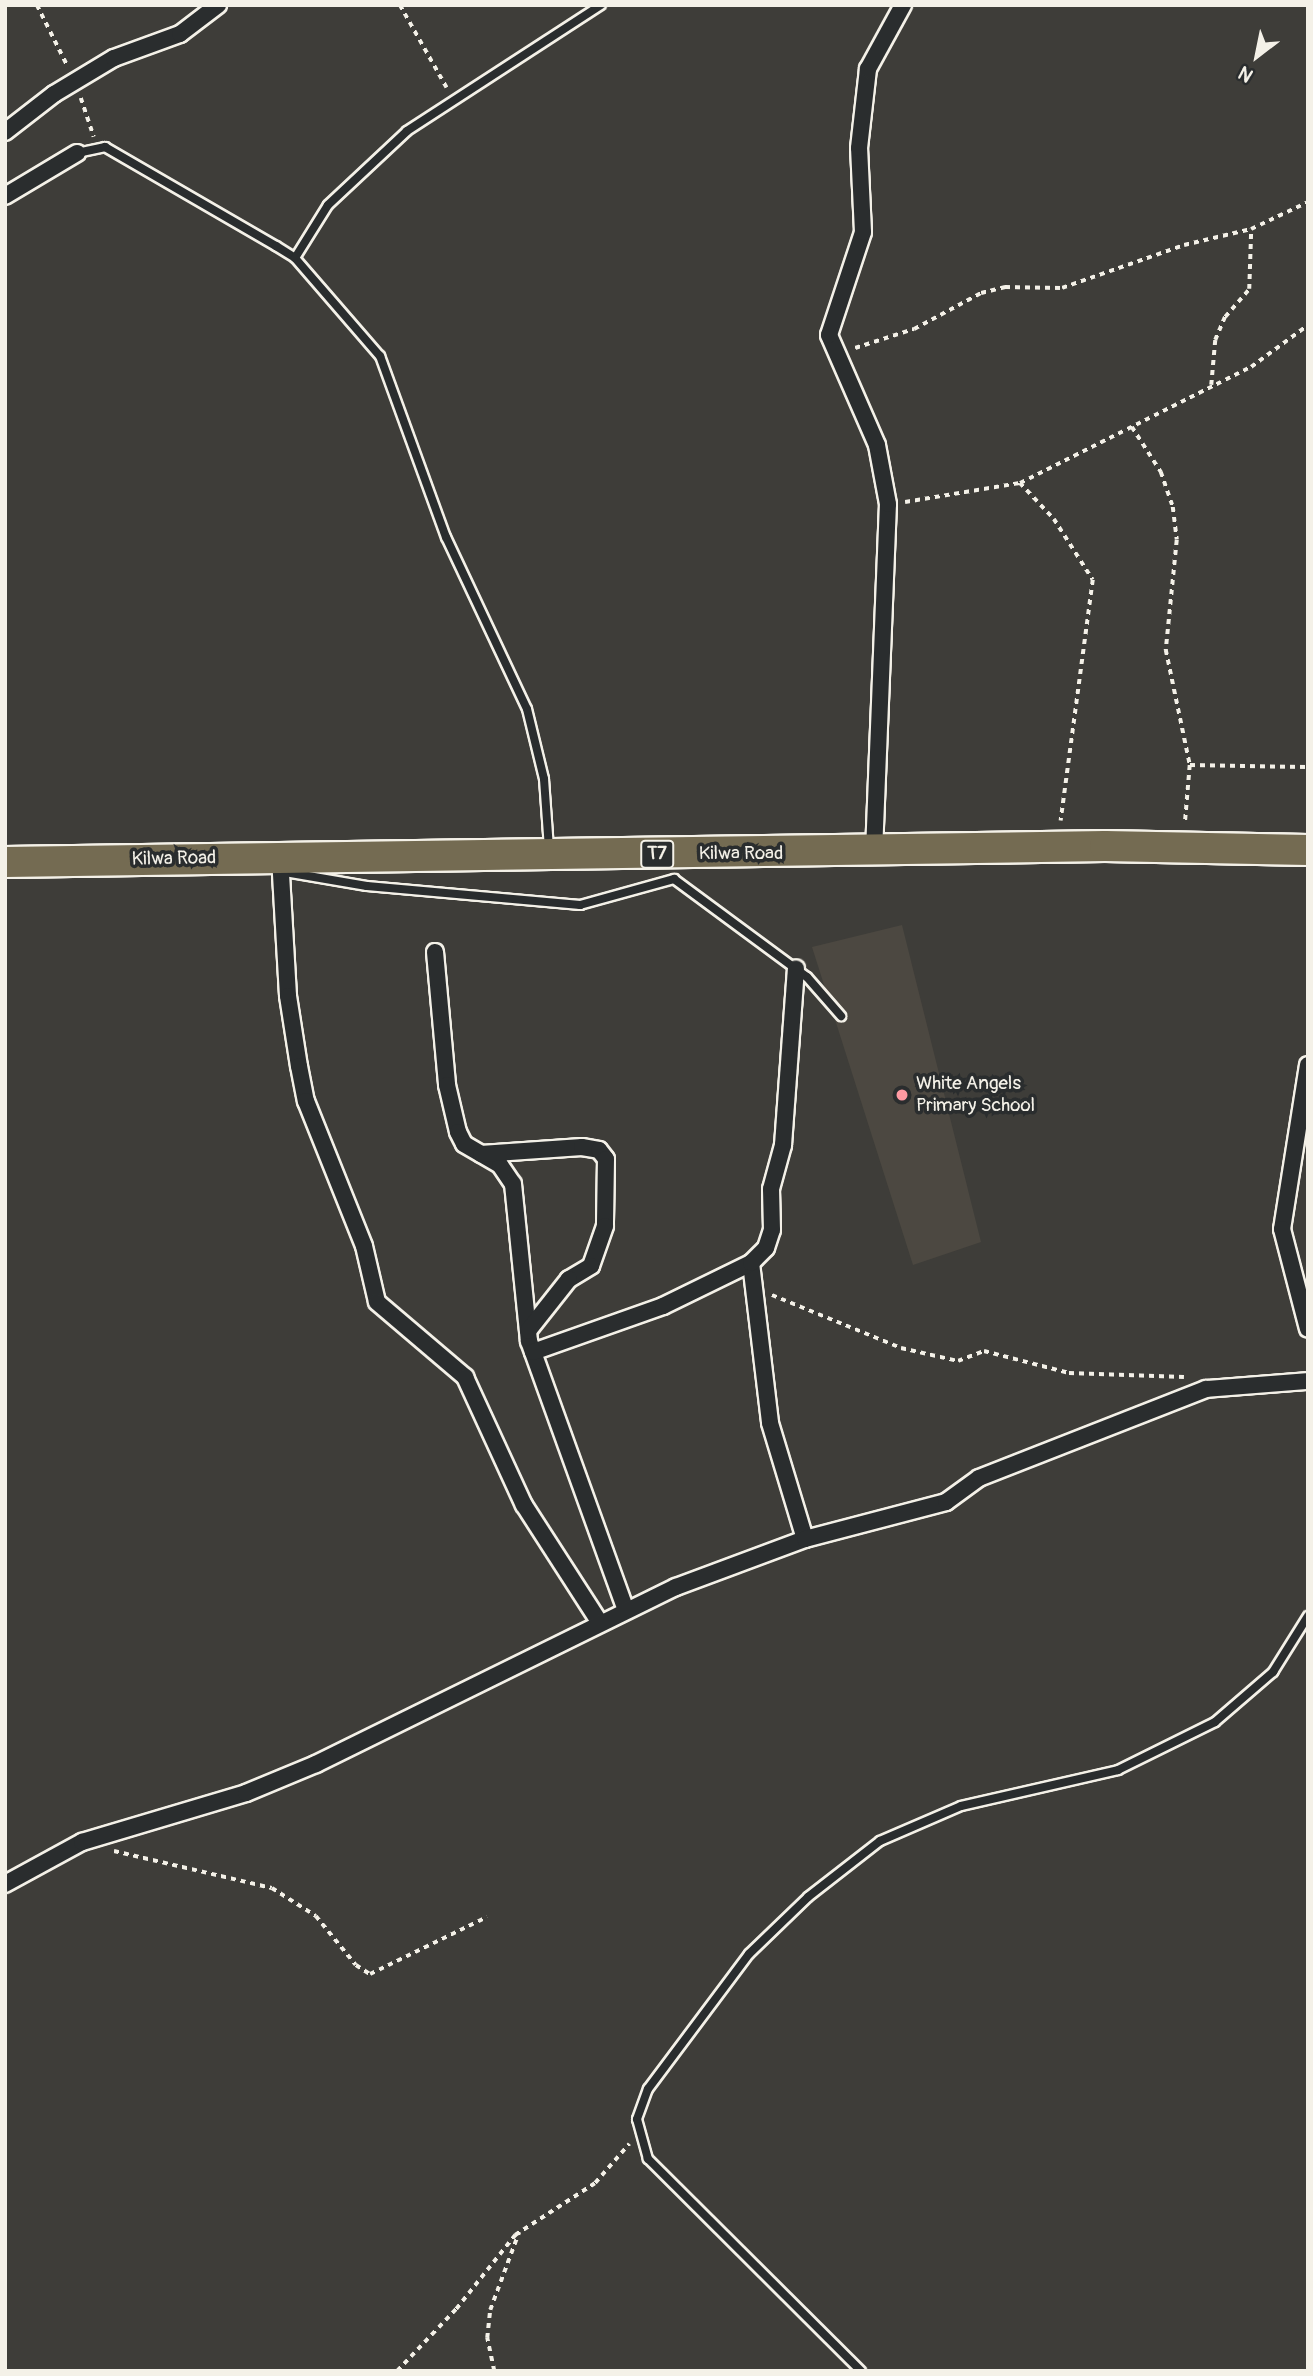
<!DOCTYPE html>
<html>
<head>
<meta charset="utf-8">
<style>
	body { margin:0 }
	#map { position:relative; width:1313px; height:2376px; overflow:hidden; background:#3e3d39; font-family:Pangolin,sans-serif }
	div>[style] { position:absolute }
	[style*='--x'] { left:calc(var(--x)*1px); top:calc(var(--y)*1px); width:calc(var(--w)*1px); rotate:calc(var(--a)*1deg) }
	.built>* { inset:0; background:#4c4841 }
	.path>* { height:3.5px; margin-top:-1.75px; transform-origin:0; background:repeating-linear-gradient(90deg,#f4f1e8 0 5px,transparent 0 10px) }
	.roads { filter:drop-shadow(2px 0 #f4f1e8) drop-shadow(-2px 0 #f4f1e8) drop-shadow(0 2px #f4f1e8) drop-shadow(0 -2px #f4f1e8) }
	.lane>* { height:8px; margin:-4px; padding:0 4px; transform-origin:4px; border-radius:4px; background:#2a2d2e }
	.street>* { height:16px; margin:-8px; padding:0 8px; transform-origin:8px; border-radius:8px; background:#2a2d2e }
	.highway>* { height:30px; margin:-15px; padding:0 15px; transform-origin:15px; border-radius:15px; background:#746b52 }
	.dots>* { width:19px; height:19px; translate:-50% -50%; box-sizing:border-box; border:4px solid #2a2d2e; border-radius:50% }
	span { translate:-50% -50%; white-space:nowrap; text-align:center; line-height:1.15; -webkit-text-stroke:7px #2a2d2e; paint-order:stroke }
	.shield-label span { padding:2px 5px; background:#2a2d2e; border:2px solid; border-radius:5px; -webkit-text-stroke-width:0 }
	.shield-label { font-size:18px; color:#f4f1e8; font-weight:700 }
	.street-label { font-size:19px; color:#f4f1e8 }
	.poi-label { font-size:19px; color:#f4f1e8 }
	.left { translate:0 -50%; text-align:left }
	.frame { position:absolute; inset:0; border:7px solid #f4f1e8; pointer-events:none }
	.north { position:absolute; left:1222px; top:21px; width:70px; height:70px; -webkit-text-stroke:5px #2a2d2e; paint-order:stroke; rotate:212deg; font-size:19px; font-weight:700; line-height:28px; text-align:center; color:#f4f1e8 }
	.north::after { content:''; display:block; margin:auto; width:24px; height:32px; background:#f4f1e8; clip-path:polygon(50% 0,100% 100%,50% 72%,0 100%) }
</style>
</head>
<body>
<div id="map">
	<div class="built">
		<div style="clip-path:polygon(902px 925px,981px 1242px,913px 1265px,812px 947px)"></div>
	</div>
	<div class="path">
		<div style="--x:37;--y:5;--w:67;--a:63.4"></div>
		<div style="--x:400;--y:5;--w:95;--a:60.5"></div>
		<div style="--x:81;--y:98;--w:41;--a:71.6"></div>
		<div style="--x:855;--y:348;--w:62;--a:-17.9"></div>
		<div style="--x:914;--y:329;--w:76;--a:-28.2"></div>
		<div style="--x:981;--y:293;--w:25;--a:-14"></div>
		<div style="--x:1005;--y:287;--w:57;--a:1"></div>
		<div style="--x:1062;--y:288;--w:129;--a:-19.4"></div>
		<div style="--x:1184;--y:245;--w:69;--a:-13.4"></div>
		<div style="--x:1251;--y:229;--w:63;--a:-25.3"></div>
		<div style="--x:1211;--y:385;--w:45;--a:-84.9"></div>
		<div style="--x:1215;--y:340;--w:25;--a:-67"></div>
		<div style="--x:1225;--y:317;--w:37;--a:-49"></div>
		<div style="--x:1249;--y:289;--w:60;--a:-88.1"></div>
		<div style="--x:1132;--y:427;--w:54;--a:57.2"></div>
		<div style="--x:1161;--y:472;--w:37;--a:71"></div>
		<div style="--x:1173;--y:507;--w:33;--a:83"></div>
		<div style="--x:1177;--y:540;--w:111;--a:95.7"></div>
		<div style="--x:1166;--y:650;--w:117;--a:78.2"></div>
		<div style="--x:1190;--y:765;--w:59;--a:94.8"></div>
		<div style="--x:1020;--y:483;--w:50;--a:46.6"></div>
		<div style="--x:1054;--y:519;--w:72;--a:57.4"></div>
		<div style="--x:1093;--y:580;--w:243;--a:97.6"></div>
		<div style="--x:905;--y:502;--w:117;--a:-9.4"></div>
		<div style="--x:1020;--y:483;--w:258;--a:-26.7"></div>
		<div style="--x:1251;--y:367;--w:71;--a:-36.4"></div>
		<div style="--x:1190;--y:765;--w:118;--a:1"></div>
		<div style="--x:772;--y:1295;--w:139;--a:22.3"></div>
		<div style="--x:901;--y:1348;--w:58;--a:12.8"></div>
		<div style="--x:958;--y:1361;--w:28;--a:-21"></div>
		<div style="--x:984;--y:1351;--w:88;--a:14.5"></div>
		<div style="--x:1069;--y:1373;--w:115;--a:2"></div>
		<div style="--x:114;--y:1851;--w:162;--a:13.2"></div>
		<div style="--x:272;--y:1888;--w:52;--a:32.5"></div>
		<div style="--x:316;--y:1916;--w:63;--a:50.8"></div>
		<div style="--x:356;--y:1965;--w:17;--a:33"></div>
		<div style="--x:370;--y:1974;--w:130;--a:-26"></div>
		<div style="--x:397;--y:2371;--w:86;--a:-46.4"></div>
		<div style="--x:456;--y:2309;--w:95;--a:-51.4"></div>
		<div style="--x:515;--y:2235;--w:95;--a:-33"></div>
		<div style="--x:595;--y:2183;--w:52;--a:-48.9"></div>
		<div style="--x:494;--y:2371;--w:34;--a:-102"></div>
		<div style="--x:487;--y:2338;--w:28;--a:-84"></div>
		<div style="--x:490;--y:2310;--w:83;--a:-69.6"></div>
	</div>
	<div class="roads">
		<div class="lane">
			<div style="--x:77;--y:153;--w:29;--a:-12"></div>
			<div style="--x:105;--y:147;--w:198;--a:30.1"></div>
			<div style="--x:276;--y:246;--w:22;--a:32"></div>
			<div style="--x:295;--y:258;--w:130;--a:49.1"></div>
			<div style="--x:380;--y:356;--w:193;--a:70"></div>
			<div style="--x:446;--y:537;--w:190;--a:64.8"></div>
			<div style="--x:527;--y:709;--w:72;--a:76.3"></div>
			<div style="--x:544;--y:779;--w:70;--a:85.9"></div>
			<div style="--x:295;--y:258;--w:62;--a:-58.1"></div>
			<div style="--x:328;--y:205;--w:108;--a:-43.1"></div>
			<div style="--x:407;--y:131;--w:231;--a:-33"></div>
			<div style="--x:279;--y:871;--w:89;--a:9.7"></div>
			<div style="--x:367;--y:886;--w:214;--a:5.1"></div>
			<div style="--x:580;--y:905;--w:98;--a:-15.5"></div>
			<div style="--x:674;--y:879;--w:165;--a:36.4"></div>
			<div style="--x:807;--y:977;--w:52;--a:48.9"></div>
			<div style="--x:861;--y:2371;--w:301;--a:-135.1"></div>
			<div style="--x:648;--y:2159;--w:41;--a:-105.4"></div>
			<div style="--x:637;--y:2119;--w:32;--a:-70"></div>
			<div style="--x:648;--y:2089;--w:169;--a:-53.2"></div>
			<div style="--x:749;--y:1954;--w:82;--a:-44"></div>
			<div style="--x:808;--y:1897;--w:91;--a:-37.9"></div>
			<div style="--x:880;--y:1841;--w:88;--a:-23.4"></div>
			<div style="--x:961;--y:1806;--w:161;--a:-12.9"></div>
			<div style="--x:1118;--y:1770;--w:108;--a:-26.3"></div>
			<div style="--x:1215;--y:1722;--w:77;--a:-40.8"></div>
			<div style="--x:1273;--y:1672;--w:66;--a:-58"></div>
		</div>
		<div class="street">
			<div style="--x:5;--y:132;--w:62;--a:-37.8"></div>
			<div style="--x:54;--y:94;--w:70;--a:-31"></div>
			<div style="--x:114;--y:58;--w:70;--a:-20"></div>
			<div style="--x:180;--y:34;--w:48;--a:-37.3"></div>
			<div style="--x:5;--y:196;--w:84;--a:-30.8"></div>
			<div style="--x:874;--y:852;--w:348;--a:-87.7"></div>
			<div style="--x:888;--y:504;--w:60;--a:-100.6"></div>
			<div style="--x:877;--y:445;--w:120;--a:-113.6"></div>
			<div style="--x:829;--y:335;--w:108;--a:-71.7"></div>
			<div style="--x:863;--y:232;--w:84;--a:-92.7"></div>
			<div style="--x:859;--y:148;--w:80;--a:-83.5"></div>
			<div style="--x:868;--y:69;--w:73;--a:-61.3"></div>
			<div style="--x:280;--y:857;--w:139;--a:86.7"></div>
			<div style="--x:288;--y:996;--w:71;--a:81.1"></div>
			<div style="--x:299;--y:1066;--w:36;--a:79"></div>
			<div style="--x:306;--y:1101;--w:156;--a:68.2"></div>
			<div style="--x:364;--y:1246;--w:57;--a:76.9"></div>
			<div style="--x:377;--y:1302;--w:116;--a:40.4"></div>
			<div style="--x:465;--y:1377;--w:141;--a:65.3"></div>
			<div style="--x:524;--y:1505;--w:140;--a:57.2"></div>
			<div style="--x:435;--y:952;--w:134;--a:84.8"></div>
			<div style="--x:447;--y:1085;--w:48;--a:76.8"></div>
			<div style="--x:458;--y:1132;--w:13;--a:63"></div>
			<div style="--x:464;--y:1144;--w:42;--a:30.3"></div>
			<div style="--x:500;--y:1165;--w:23;--a:56"></div>
			<div style="--x:513;--y:1184;--w:158;--a:84.2"></div>
			<div style="--x:529;--y:1341;--w:286;--a:70.2"></div>
			<div style="--x:1308;--y:1065;--w:166;--a:99"></div>
			<div style="--x:1282;--y:1229;--w:103;--a:75.4"></div>
			<div style="--x:481;--y:1154;--w:101;--a:-4"></div>
			<div style="--x:582;--y:1147;--w:17;--a:10"></div>
			<div style="--x:599;--y:1150;--w:11;--a:52"></div>
			<div style="--x:606;--y:1159;--w:67;--a:90.9"></div>
			<div style="--x:605;--y:1226;--w:42;--a:109.3"></div>
			<div style="--x:591;--y:1266;--w:26;--a:149"></div>
			<div style="--x:569;--y:1279;--w:66;--a:128.3"></div>
			<div style="--x:751;--y:1263;--w:161;--a:83.2"></div>
			<div style="--x:770;--y:1423;--w:121;--a:73.2"></div>
			<div style="--x:533;--y:1352;--w:138;--a:-19.5"></div>
			<div style="--x:663;--y:1306;--w:98;--a:-26"></div>
			<div style="--x:751;--y:1263;--w:21;--a:-45"></div>
			<div style="--x:766;--y:1248;--w:19;--a:-72"></div>
			<div style="--x:772;--y:1230;--w:41;--a:-91.4"></div>
			<div style="--x:771;--y:1189;--w:46;--a:-74.7"></div>
			<div style="--x:783;--y:1145;--w:177;--a:-85.8"></div>
			<div style="--x:5;--y:1884;--w:88;--a:-28.6"></div>
			<div style="--x:82;--y:1842;--w:171;--a:-16.6"></div>
			<div style="--x:246;--y:1793;--w:76;--a:-22.5"></div>
			<div style="--x:316;--y:1764;--w:401;--a:-26.2"></div>
			<div style="--x:676;--y:1587;--w:138;--a:-20.4"></div>
			<div style="--x:805;--y:1539;--w:146;--a:-14.7"></div>
			<div style="--x:946;--y:1502;--w:41;--a:-36"></div>
			<div style="--x:979;--y:1478;--w:244;--a:-21.4"></div>
			<div style="--x:1206;--y:1389;--w:102;--a:-4.5"></div>
		</div>
		<div class="highway">
			<div style="--x:5;--y:862;--w:1100;--a:-0.83"></div>
			<div style="--x:1105;--y:846;--w:203;--a:1.1"></div>
		</div>
	</div>
	<div class="dots">
		<div style="left:902px;top:1095px;background:#ff9aa2"></div>
	</div>
	<div class="shield-label">
		<span style="left:657px;top:854px">T7</span>
	</div>
	<div class="street-label">
		<span style="left:741px;top:854px">Kilwa Road</span>
		<span style="left:174px;top:859px;rotate:-1deg">Kilwa Road</span>
	</div>
	<div class="poi-label">
		<span class="left" style="left:916px;top:1095px">White Angels<br>Primary School</span>
	</div>
	<div class="frame"></div>
	<div class="north">N</div>
</div>
</body>
</html>
